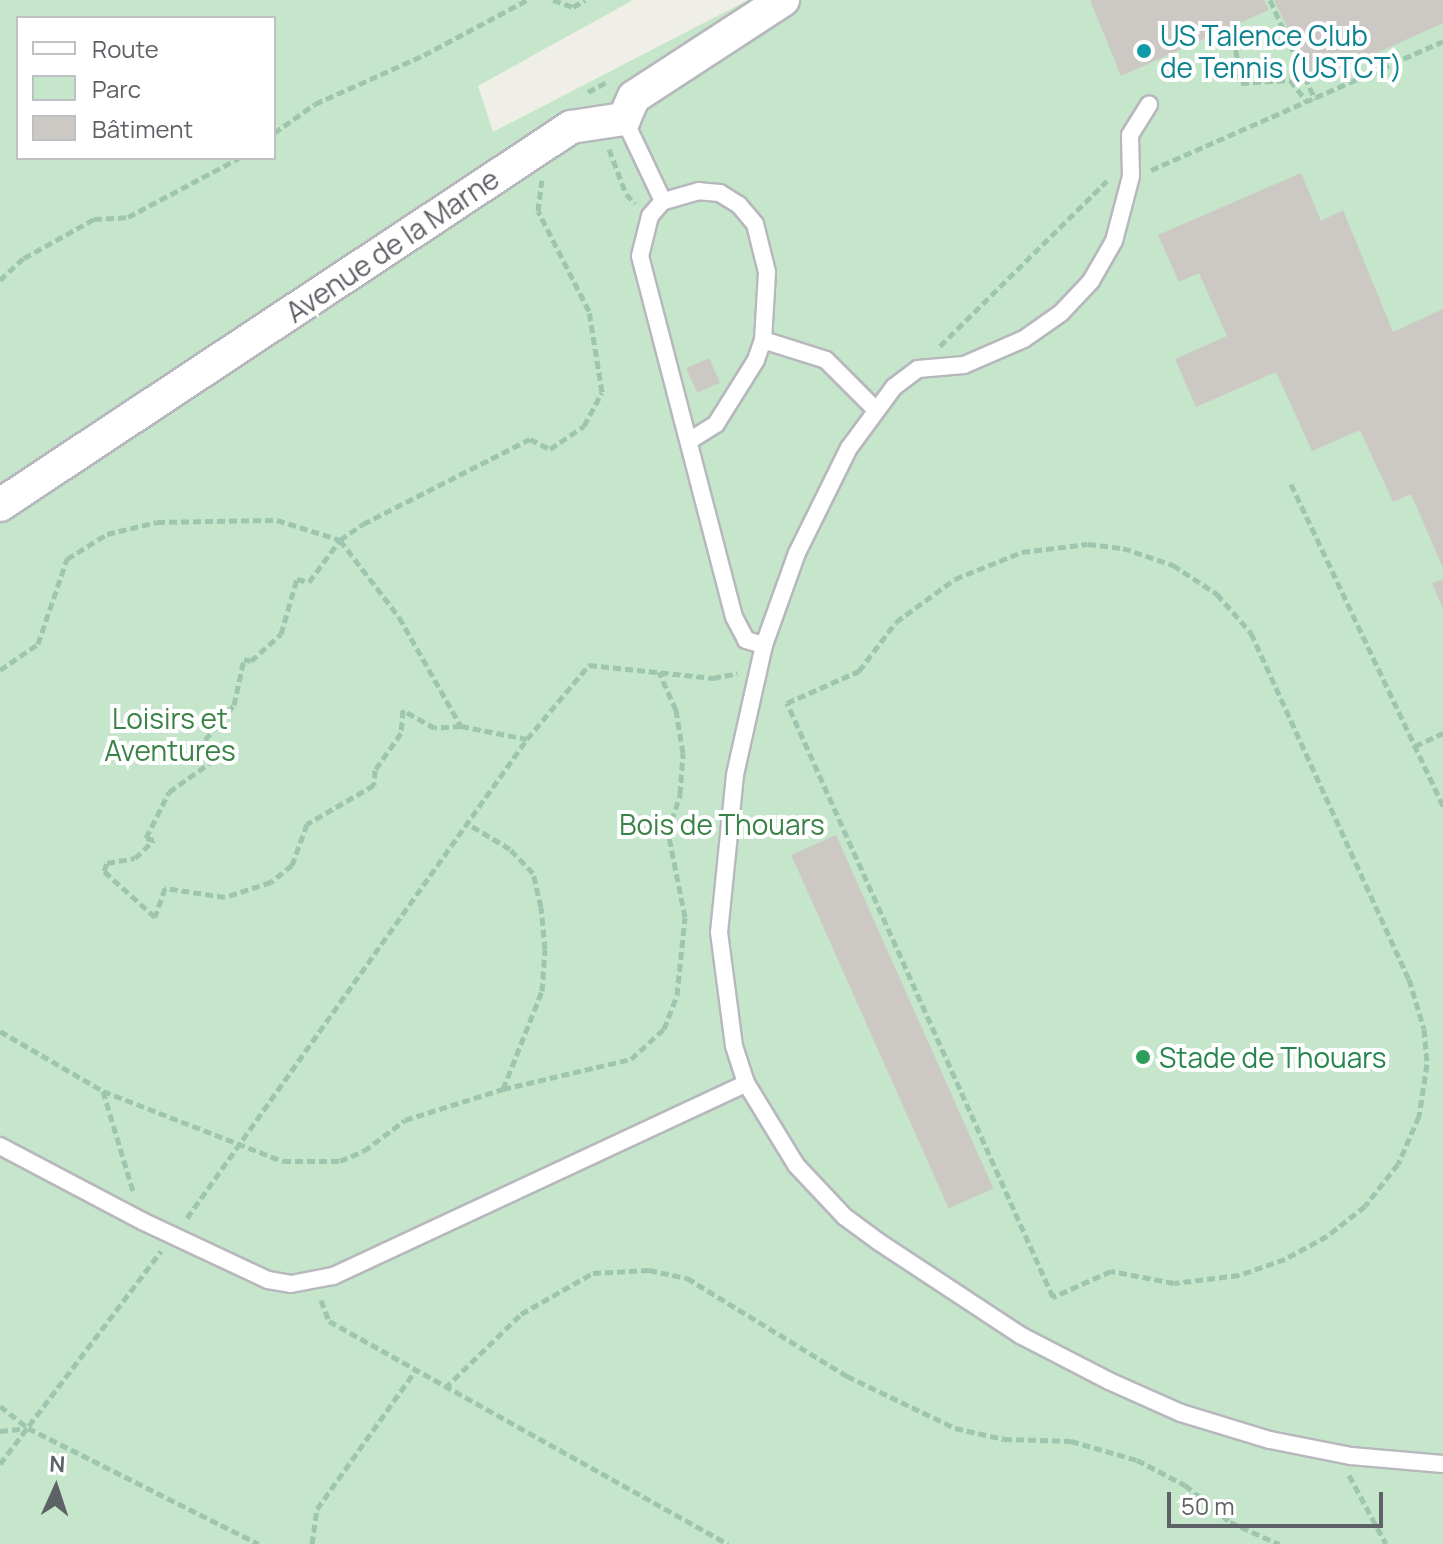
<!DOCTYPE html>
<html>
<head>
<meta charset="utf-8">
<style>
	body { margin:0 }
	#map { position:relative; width:1443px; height:1544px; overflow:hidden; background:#f0efe7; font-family:Manrope,sans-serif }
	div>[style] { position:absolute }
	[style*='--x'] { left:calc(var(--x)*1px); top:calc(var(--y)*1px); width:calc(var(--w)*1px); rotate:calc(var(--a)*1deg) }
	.green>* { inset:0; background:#c5e6ca }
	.building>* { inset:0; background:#ccc9c4; transform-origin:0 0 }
	.path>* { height:5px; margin-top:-2.5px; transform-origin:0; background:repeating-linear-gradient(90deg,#9ec6af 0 8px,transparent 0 12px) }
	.roads { filter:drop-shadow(2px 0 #b7b8bd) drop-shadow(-2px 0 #b7b8bd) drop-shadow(0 2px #b7b8bd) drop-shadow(0 -2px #b7b8bd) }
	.lane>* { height:16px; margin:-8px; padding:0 8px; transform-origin:8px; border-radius:8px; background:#fff }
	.street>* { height:32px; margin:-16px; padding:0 16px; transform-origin:16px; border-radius:16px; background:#fff }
	.dots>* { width:22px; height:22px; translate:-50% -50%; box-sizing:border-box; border:4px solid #fff; border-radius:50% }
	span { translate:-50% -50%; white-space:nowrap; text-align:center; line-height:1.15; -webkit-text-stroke:8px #fff; paint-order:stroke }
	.culture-label { font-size:28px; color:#0d838f }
	.left { translate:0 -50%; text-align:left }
	.street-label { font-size:28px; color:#5e6166 }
	.park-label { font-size:28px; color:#3a8246 }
	.leisure-label { font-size:28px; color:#27864d }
	.legend { position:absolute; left:16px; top:16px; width:260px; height:144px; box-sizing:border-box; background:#fff; border:2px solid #bfc0c2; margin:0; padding:10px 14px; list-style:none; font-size:24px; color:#5e6166 }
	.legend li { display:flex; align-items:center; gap:16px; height:40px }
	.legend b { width:40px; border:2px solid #bfc0c2 }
	.north { position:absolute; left:16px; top:1448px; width:80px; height:80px; -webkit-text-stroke:6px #fff; paint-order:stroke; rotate:3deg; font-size:22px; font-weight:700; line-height:32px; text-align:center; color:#5e6166 }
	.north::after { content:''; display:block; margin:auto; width:28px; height:36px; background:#5e6166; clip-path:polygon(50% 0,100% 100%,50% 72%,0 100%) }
	.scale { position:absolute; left:1167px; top:1492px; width:216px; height:36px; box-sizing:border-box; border:4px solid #5e6166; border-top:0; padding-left:10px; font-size:24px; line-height:28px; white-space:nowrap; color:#5e6166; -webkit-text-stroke:6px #fff; paint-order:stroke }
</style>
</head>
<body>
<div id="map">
	<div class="green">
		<div style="clip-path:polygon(evenodd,0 0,633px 0,478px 86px,493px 132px,748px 0,1443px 0,1443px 1544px,0 1544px,0 0,18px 18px,274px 18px,274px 158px,18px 158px,18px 18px)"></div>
	</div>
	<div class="building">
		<div style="clip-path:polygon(1090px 0,1264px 0,1269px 10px,1121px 76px)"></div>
		<div style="clip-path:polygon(1274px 0,1443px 0,1443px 23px,1313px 82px)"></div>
		<div style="clip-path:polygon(1301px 173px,1321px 221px,1343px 210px,1393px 332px,1443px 309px,1443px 568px,1411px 494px,1393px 502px,1360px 430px,1312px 451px,1276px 372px,1196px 407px,1175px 359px,1227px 336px,1199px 273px,1179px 282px,1158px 235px)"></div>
		<div style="left:709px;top:358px;width:27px;height:25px;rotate:66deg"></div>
		<div style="clip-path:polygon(1443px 579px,1443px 609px,1432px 583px)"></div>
		<div style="left:836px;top:835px;width:387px;height:49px;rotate:66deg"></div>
	</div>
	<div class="path">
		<div style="--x:553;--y:0;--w:21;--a:19"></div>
		<div style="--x:573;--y:7;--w:14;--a:-30"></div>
		<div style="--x:1270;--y:0;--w:109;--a:65.6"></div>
		<div style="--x:1232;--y:26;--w:58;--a:81"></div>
		<div style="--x:1241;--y:83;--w:49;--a:-3.5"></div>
		<div style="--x:1290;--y:80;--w:28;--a:52"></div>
		<div style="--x:588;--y:92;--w:21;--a:-28"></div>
		<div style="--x:274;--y:133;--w:50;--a:-35.3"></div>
		<div style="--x:315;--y:104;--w:120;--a:-24.2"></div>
		<div style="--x:424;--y:55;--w:117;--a:-28.1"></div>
		<div style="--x:609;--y:149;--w:48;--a:69.3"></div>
		<div style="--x:626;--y:194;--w:13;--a:45"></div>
		<div style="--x:1151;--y:170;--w:319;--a:-23.8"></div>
		<div style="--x:0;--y:280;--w:33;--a:-43"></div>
		<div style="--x:24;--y:258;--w:80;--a:-29.1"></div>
		<div style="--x:94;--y:219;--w:34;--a:-3"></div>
		<div style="--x:128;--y:217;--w:126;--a:-28"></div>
		<div style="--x:940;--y:346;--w:235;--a:-44.7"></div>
		<div style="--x:1291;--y:484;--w:356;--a:64.7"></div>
		<div style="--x:1088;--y:544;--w:35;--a:7"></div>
		<div style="--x:1123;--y:548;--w:53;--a:18.8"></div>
		<div style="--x:1173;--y:565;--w:53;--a:33.4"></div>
		<div style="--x:1217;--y:594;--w:52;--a:48.9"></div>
		<div style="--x:1251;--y:633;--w:380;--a:65.5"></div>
		<div style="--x:1409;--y:979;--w:52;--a:73.3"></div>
		<div style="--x:1424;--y:1029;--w:35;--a:85"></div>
		<div style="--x:1427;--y:1064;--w:53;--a:98.7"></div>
		<div style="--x:1419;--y:1116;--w:52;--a:113.6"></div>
		<div style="--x:1398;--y:1164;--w:53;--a:128.2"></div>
		<div style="--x:1365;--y:1206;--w:48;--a:141.7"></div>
		<div style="--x:1327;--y:1236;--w:48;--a:151.3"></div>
		<div style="--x:1285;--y:1259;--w:49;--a:160.8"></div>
		<div style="--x:1239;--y:1275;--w:65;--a:173"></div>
		<div style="--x:1174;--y:1283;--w:64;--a:-169.2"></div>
		<div style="--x:1111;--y:1271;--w:64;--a:155.9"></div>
		<div style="--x:1053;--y:1297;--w:651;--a:-114.12"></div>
		<div style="--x:787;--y:703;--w:79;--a:-24"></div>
		<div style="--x:859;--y:671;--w:61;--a:-52.9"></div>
		<div style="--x:896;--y:622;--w:73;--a:-36.1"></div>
		<div style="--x:955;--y:579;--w:72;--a:-21.9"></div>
		<div style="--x:1022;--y:552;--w:66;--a:-6.9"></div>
		<div style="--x:0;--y:670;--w:46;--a:-34.4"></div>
		<div style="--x:38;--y:644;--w:90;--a:-71.2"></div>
		<div style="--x:67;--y:559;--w:47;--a:-32"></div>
		<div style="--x:107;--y:534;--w:51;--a:-13.5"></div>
		<div style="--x:157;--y:522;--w:120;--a:-1"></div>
		<div style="--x:277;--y:520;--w:66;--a:17.6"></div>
		<div style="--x:340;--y:540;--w:97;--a:52.5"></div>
		<div style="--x:399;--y:617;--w:125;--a:60.4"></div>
		<div style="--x:461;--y:726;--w:67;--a:11.1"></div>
		<div style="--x:461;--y:726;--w:26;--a:176"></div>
		<div style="--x:435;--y:728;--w:37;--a:-151"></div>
		<div style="--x:403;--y:710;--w:23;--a:95"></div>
		<div style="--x:401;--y:733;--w:45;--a:125.1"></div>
		<div style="--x:375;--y:770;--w:15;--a:94"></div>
		<div style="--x:374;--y:785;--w:78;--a:149.8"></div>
		<div style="--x:307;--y:824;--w:44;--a:110.1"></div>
		<div style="--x:292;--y:865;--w:27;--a:141"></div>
		<div style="--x:271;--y:882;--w:48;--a:161.9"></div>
		<div style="--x:225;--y:897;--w:61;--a:-171.5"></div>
		<div style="--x:165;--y:888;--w:31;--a:109"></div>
		<div style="--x:155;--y:917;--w:69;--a:-138"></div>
		<div style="--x:104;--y:871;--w:9;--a:-69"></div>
		<div style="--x:107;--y:863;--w:28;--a:-10"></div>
		<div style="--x:135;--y:858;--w:26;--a:-43"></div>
		<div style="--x:154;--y:840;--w:8;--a:-166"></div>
		<div style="--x:146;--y:838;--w:51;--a:-63.4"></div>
		<div style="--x:169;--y:792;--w:52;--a:-35.5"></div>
		<div style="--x:211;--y:762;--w:23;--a:-105"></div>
		<div style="--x:205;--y:740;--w:45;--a:-50.4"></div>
		<div style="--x:234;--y:705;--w:47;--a:-77.7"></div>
		<div style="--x:244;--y:659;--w:7;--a:16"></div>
		<div style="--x:251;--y:661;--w:40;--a:-42"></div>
		<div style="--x:281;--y:634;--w:57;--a:-73.8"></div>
		<div style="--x:297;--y:579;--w:12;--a:14"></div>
		<div style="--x:309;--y:582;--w:52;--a:-53.6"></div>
		<div style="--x:340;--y:540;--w:28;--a:-35"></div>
		<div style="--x:363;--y:524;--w:187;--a:-27"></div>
		<div style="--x:530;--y:439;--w:22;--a:27"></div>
		<div style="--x:550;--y:449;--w:41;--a:-34.1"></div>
		<div style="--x:584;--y:426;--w:38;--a:-62"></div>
		<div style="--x:602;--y:392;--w:82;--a:-99.1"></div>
		<div style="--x:589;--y:311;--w:112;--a:-117"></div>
		<div style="--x:538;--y:211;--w:31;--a:-83"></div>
		<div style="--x:1415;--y:746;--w:31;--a:-25"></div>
		<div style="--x:0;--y:1031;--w:119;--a:30.2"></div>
		<div style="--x:103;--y:1091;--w:104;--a:73.3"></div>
		<div style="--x:503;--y:1089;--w:131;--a:-13.2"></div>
		<div style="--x:631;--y:1059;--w:45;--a:-42.3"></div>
		<div style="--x:664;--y:1029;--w:36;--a:-69"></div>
		<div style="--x:677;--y:995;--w:78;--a:-84.1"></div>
		<div style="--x:685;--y:917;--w:87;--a:-101.3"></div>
		<div style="--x:668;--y:832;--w:40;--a:-72"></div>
		<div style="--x:680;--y:794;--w:41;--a:-85.8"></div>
		<div style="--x:683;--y:753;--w:44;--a:-99.2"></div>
		<div style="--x:676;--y:710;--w:42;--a:-114.1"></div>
		<div style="--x:103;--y:1091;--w:193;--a:21.3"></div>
		<div style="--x:283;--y:1161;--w:57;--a:0"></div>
		<div style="--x:340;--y:1161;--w:26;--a:-23"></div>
		<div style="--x:364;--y:1151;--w:51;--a:-37.1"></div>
		<div style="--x:405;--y:1120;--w:103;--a:-17.6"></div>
		<div style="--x:503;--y:1089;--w:105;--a:-68.3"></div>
		<div style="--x:542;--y:991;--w:42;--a:-85.9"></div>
		<div style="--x:545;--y:949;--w:42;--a:-95.4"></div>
		<div style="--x:541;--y:907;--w:35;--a:-103"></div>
		<div style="--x:533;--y:873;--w:33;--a:-134"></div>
		<div style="--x:510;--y:849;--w:47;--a:-149"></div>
		<div style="--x:187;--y:1218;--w:587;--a:-54.63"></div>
		<div style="--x:527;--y:739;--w:97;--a:-50"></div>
		<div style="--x:589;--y:665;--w:125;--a:6"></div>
		<div style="--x:713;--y:678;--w:25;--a:-11"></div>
		<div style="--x:321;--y:1300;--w:22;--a:69"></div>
		<div style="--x:329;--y:1321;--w:457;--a:29.2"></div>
		<div style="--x:445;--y:1388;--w:106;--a:-44.2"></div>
		<div style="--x:521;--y:1314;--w:83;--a:-29.7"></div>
		<div style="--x:593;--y:1273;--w:56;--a:-3.1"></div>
		<div style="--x:649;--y:1270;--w:39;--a:12"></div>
		<div style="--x:687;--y:1278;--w:188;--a:31.5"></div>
		<div style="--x:847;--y:1376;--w:120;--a:25.7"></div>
		<div style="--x:955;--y:1428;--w:50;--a:12.7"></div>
		<div style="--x:1004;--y:1439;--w:67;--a:1.7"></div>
		<div style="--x:1071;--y:1441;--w:69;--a:16.1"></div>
		<div style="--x:1137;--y:1460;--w:54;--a:27.5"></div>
		<div style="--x:1185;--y:1485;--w:58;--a:39.4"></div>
		<div style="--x:1230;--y:1522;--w:54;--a:24.2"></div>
		<div style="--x:0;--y:1406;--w:36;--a:38"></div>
		<div style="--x:28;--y:1428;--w:258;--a:26.7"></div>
		<div style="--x:0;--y:1431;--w:27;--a:-6"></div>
		<div style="--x:0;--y:1464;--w:267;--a:-52.9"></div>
		<div style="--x:1349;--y:1475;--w:78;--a:61.8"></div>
		<div style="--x:312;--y:1544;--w:35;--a:-82"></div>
		<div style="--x:317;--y:1509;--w:169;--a:-54.6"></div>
	</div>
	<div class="roads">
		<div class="lane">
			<div style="--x:624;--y:119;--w:91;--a:64.6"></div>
			<div style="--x:763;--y:340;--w:66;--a:17.6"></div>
			<div style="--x:826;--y:360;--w:69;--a:45"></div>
			<div style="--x:689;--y:441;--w:32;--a:-32"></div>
			<div style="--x:716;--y:424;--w:75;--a:-58"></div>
			<div style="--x:756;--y:360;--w:21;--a:-71"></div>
			<div style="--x:763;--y:340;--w:68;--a:-86.6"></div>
			<div style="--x:767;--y:272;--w:49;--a:-104"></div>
			<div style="--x:755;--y:224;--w:25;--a:-130"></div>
			<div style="--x:739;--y:205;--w:22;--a:-148"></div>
			<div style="--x:720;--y:193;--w:21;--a:-175"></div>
			<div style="--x:699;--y:191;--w:37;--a:164"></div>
			<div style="--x:663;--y:201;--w:20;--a:131"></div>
			<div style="--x:650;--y:216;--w:41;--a:104"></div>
			<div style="--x:640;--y:256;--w:373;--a:75.4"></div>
			<div style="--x:734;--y:617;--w:26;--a:62"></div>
			<div style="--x:746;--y:640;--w:19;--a:16"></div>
			<div style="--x:764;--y:645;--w:133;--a:102.6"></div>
			<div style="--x:735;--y:775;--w:158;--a:95.8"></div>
			<div style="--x:719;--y:932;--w:115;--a:82.5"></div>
			<div style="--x:734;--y:1046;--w:39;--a:72"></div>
			<div style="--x:746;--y:1083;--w:96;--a:58.6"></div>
			<div style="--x:796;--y:1165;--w:71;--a:46.7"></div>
			<div style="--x:845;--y:1217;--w:42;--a:36.3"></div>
			<div style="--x:879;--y:1242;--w:169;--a:33.4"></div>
			<div style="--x:1020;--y:1335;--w:100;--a:27.3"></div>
			<div style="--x:1109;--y:1381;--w:79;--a:24"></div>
			<div style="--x:1181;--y:1413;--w:93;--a:16.9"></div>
			<div style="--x:1270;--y:1440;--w:83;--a:11.2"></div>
			<div style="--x:1351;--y:1456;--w:92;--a:5"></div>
			<div style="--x:764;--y:645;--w:98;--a:-70.3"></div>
			<div style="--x:797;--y:553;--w:117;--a:-63.7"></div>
			<div style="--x:849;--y:448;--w:76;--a:-53.6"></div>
			<div style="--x:894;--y:387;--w:30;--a:-37"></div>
			<div style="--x:918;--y:369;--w:46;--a:-5"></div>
			<div style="--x:964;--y:365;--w:65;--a:-23.4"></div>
			<div style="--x:1024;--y:339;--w:45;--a:-35.1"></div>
			<div style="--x:1061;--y:313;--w:44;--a:-46.8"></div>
			<div style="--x:1091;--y:281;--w:46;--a:-60.1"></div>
			<div style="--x:1114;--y:241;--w:67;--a:-75.3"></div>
			<div style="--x:1131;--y:176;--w:41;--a:-91.4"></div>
			<div style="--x:1130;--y:135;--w:36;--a:-58"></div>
			<div style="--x:0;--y:1146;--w:161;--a:27.8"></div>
			<div style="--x:142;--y:1221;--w:139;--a:25.1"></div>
			<div style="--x:268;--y:1280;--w:23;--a:10"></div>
			<div style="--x:291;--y:1284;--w:43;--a:-10.8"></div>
			<div style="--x:333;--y:1276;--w:456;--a:-25"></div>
		</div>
		<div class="street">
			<div style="--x:0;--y:505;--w:685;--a:-33.5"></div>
			<div style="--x:571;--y:127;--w:54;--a:-8.6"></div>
			<div style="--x:624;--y:119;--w:24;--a:-66"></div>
			<div style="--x:634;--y:97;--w:178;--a:-33.1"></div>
		</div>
	</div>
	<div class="dots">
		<div style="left:1144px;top:51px;background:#0f9aa8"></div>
		<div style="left:1143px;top:1057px;background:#2e9e5b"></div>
	</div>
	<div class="culture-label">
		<span class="left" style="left:1160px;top:51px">US Talence Club<br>de Tennis (USTCT)</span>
	</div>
	<div class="street-label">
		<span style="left:392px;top:245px;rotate:-34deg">Avenue de la Marne</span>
	</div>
	<div class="park-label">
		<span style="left:170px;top:734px">Loisirs et<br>Aventures</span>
		<span style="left:722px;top:824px">Bois de Thouars</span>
	</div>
	<div class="leisure-label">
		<span class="left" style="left:1159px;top:1057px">Stade de Thouars</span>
	</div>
	<ul class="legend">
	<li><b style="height:10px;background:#fff"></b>Route</li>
	<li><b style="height:22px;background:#c5e6ca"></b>Parc</li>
	<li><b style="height:22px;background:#ccc9c4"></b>Bâtiment</li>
	</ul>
	<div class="north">N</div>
	<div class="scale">50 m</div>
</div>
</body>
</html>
